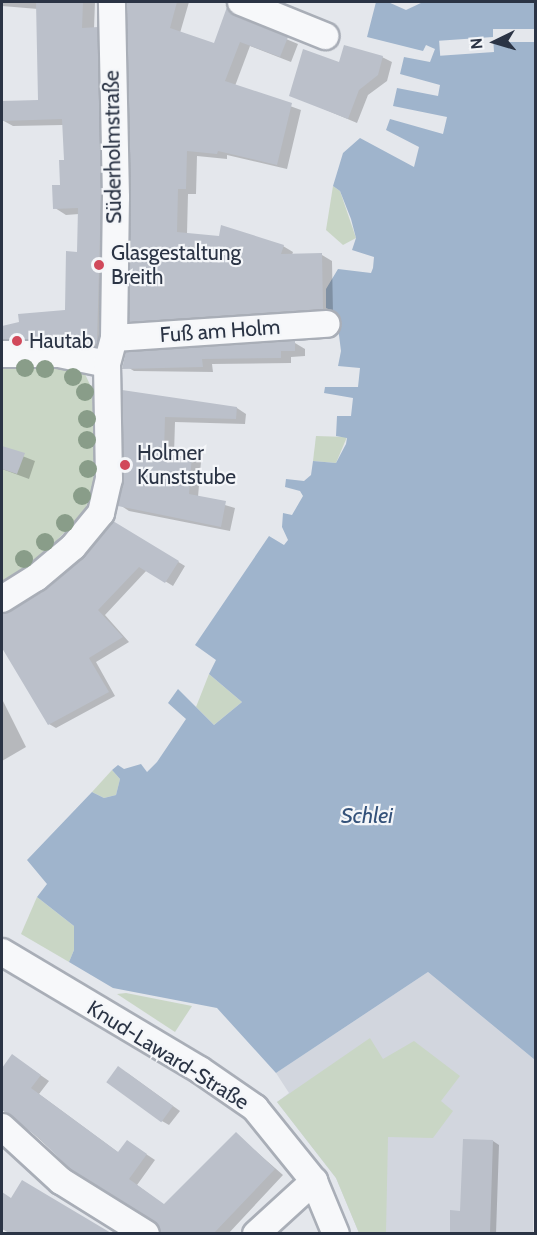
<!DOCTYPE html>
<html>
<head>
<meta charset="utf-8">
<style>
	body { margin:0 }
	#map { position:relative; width:537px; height:1235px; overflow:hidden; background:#e4e7ec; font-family:Cabin,sans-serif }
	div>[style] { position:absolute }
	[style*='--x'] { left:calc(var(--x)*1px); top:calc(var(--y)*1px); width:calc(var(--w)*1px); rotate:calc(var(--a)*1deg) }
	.built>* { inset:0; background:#d2d6de }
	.green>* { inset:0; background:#c9d6c5 }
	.water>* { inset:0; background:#9fb4cc }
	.pier>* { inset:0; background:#e4e7ec; transform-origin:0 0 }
	.shadow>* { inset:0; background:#0003 }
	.building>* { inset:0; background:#bbc0ca; transform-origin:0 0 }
	.roads { filter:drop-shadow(2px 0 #a9aeb7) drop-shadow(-2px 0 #a9aeb7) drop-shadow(0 2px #a9aeb7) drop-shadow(0 -2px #a9aeb7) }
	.minor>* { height:26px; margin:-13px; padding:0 13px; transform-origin:13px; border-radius:13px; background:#f7f8fa }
	.trees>* { width:18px; height:18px; margin:-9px; border-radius:50%; background:#899d89 }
	.dots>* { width:16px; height:16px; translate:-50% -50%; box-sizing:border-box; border:3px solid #f4f6f9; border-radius:50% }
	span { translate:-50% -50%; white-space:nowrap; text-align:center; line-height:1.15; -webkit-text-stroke:4.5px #f4f6f9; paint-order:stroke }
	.street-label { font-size:21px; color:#2b3445 }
	.poi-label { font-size:21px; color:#2b3445 }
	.left { translate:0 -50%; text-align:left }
	.water-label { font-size:22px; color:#34527a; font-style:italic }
	.frame { position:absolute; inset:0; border:3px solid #2b3445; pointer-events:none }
	.north { position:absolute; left:465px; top:12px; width:60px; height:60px; -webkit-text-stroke:4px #f4f6f9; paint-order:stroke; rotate:265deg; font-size:16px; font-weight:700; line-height:24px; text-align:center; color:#2b3445 }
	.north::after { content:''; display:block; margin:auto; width:21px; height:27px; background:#2b3445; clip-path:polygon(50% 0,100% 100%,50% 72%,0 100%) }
</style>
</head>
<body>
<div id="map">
	<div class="built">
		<div style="clip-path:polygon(428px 972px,535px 1060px,533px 1233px,359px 1233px,336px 1178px,277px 1102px,289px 1093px,276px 1073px)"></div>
	</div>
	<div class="green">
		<div style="clip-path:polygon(333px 186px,340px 191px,356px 238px,343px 245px,326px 230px)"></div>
		<div style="clip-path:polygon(63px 364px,85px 374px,92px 389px,96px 483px,83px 514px,38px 559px,2px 582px,2px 366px)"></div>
		<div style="clip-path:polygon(316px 436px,347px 437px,336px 463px,313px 461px)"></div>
		<div style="clip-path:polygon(209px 674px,242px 702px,214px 725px,196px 707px)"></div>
		<div style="clip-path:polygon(112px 770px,120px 779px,116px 795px,104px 798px,92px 792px)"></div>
		<div style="clip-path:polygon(37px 897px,74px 926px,74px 950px,69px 962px,21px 934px)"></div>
		<div style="clip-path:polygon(126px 993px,192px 1006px,175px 1032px,117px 994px)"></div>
		<div style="clip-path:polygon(370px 1038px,383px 1059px,414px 1041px,460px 1076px,441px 1101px,453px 1111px,433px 1138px,388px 1137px,386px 1233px,359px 1233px,336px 1178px,277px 1102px)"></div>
	</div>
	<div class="water">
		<div style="clip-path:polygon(376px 2px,388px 2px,406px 10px,423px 2px,535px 2px,535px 1060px,428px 972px,276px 1073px,217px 1008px,113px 988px,69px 962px,74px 950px,74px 926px,37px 897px,47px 884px,27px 860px,92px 792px,104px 798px,116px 795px,120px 779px,112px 770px,118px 765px,124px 769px,141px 764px,147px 772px,157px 762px,186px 719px,168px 703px,178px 689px,214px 725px,242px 702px,209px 674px,216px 660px,195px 645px,269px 536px,284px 545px,288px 540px,282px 527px,283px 513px,292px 515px,303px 496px,300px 491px,285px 487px,286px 479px,304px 481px,311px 475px,313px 461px,336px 463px,346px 444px,347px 438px,336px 436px,337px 416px,351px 416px,353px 398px,324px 393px,325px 387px,358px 387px,360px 368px,338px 366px,341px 351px,336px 312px,326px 308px,326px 289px,338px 269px,371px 273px,373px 268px,374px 257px,352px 250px,356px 238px,351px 219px,340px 191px,333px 186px,343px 153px,360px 138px,414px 167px,419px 147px,386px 130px,390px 119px,443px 134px,447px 117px,393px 106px,397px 88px,438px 96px,440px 85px,400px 74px,404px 57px,430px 62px,435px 49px,426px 45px,423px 51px,367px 37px)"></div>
	</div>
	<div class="pier">
		<div style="left:535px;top:29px;width:13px;height:42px;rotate:90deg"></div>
		<div style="left:493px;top:37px;width:15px;height:54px;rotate:86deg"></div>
	</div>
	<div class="shadow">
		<div style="clip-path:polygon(2px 2px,95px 2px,94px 29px,109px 36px,108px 349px,34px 345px,22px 338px,67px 312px,79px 253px,79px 214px,66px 215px,55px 208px,65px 161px,63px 125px,13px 126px,2px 120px,2px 102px,39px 101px,38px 9px,2px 6px)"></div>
		<div style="clip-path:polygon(159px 2px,189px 2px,180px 33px,215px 44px,228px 9px,243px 21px,298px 44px,291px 62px,250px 46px,235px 86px,301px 110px,287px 169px,227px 155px,227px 159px,197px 156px,196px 194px,188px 194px,187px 234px,283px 246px,293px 252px,292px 255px,322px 255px,332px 261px,333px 314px,141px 327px,131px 321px)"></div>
		<div style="clip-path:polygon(382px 57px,392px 62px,387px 81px,368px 95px,357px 123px,291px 95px,340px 64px)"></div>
		<div style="clip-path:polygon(295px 343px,305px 349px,305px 356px,291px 357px,291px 363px,212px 364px,213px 372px,134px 371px,124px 365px)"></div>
		<div style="clip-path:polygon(124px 391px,237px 408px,246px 414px,245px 424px,175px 422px,174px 455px,201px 462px,198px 497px,235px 508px,230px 531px,129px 511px,120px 505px,126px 479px)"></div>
		<div style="clip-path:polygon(2px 448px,35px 461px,29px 479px,2px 469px)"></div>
		<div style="clip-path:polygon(114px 523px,185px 566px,173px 586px,147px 570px,105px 615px,129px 642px,96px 662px,115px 696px,56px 728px,49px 724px,2px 645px,2px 615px,46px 591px,86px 558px)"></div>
		<div style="clip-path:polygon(2px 699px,26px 747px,2px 761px)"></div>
		<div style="clip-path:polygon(13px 1056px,49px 1081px,39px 1094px,119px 1153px,128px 1142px,155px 1160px,137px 1185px,165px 1206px,236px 1134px,283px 1175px,228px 1234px,173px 1234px,71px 1168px,13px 1115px,18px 1108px,2px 1096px,2px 1071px)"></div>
		<div style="clip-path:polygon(126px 1072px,180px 1111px,169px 1125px,162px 1121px)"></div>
		<div style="clip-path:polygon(493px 1141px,499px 1145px,496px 1234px,451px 1234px,452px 1212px,461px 1212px)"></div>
		<div style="clip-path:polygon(22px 1182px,109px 1234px,12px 1234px,2px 1228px,2px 1194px,12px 1200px)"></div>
	</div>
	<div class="building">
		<div style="clip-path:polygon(36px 2px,83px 2px,82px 28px,98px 27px,101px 197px,97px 344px,2px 339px,2px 326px,19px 322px,18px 314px,65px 310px,66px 251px,77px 252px,78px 208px,53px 209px,52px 185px,60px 185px,59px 160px,64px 160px,62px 119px,2px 121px,2px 101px,38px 100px)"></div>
		<div style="clip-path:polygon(127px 2px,177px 2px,170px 28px,214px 43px,227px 7px,235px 16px,288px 37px,280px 57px,240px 42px,225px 81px,292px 103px,277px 165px,218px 151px,217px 154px,187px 151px,186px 189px,178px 189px,177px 232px,219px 236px,221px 225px,284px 245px,281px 254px,322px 253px,323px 309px,129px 322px)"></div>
		<div style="clip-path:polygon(344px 45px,383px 56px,378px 75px,359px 90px,348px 119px,289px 96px,303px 49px,339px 62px)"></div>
		<div style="clip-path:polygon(295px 341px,295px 351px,281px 351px,281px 358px,202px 359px,203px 367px,122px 369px,126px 352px)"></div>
		<div style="clip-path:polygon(122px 390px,237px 407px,236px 419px,165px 417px,164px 453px,192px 455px,189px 494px,226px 501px,221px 527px,118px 506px,124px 479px)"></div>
		<div style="clip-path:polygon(2px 446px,25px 453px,17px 474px,2px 469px)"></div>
		<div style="clip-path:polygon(113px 521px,179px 561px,165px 583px,139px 567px,98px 610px,123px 637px,89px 658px,109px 692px,48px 725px,2px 648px,2px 614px,46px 590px,84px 557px)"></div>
		<div style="clip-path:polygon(12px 1054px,41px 1075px,31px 1088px,118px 1152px,127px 1140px,147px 1154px,129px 1179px,164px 1204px,236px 1132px,275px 1169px,214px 1233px,161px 1233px,154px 1221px,70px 1169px,39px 1138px,2px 1110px,2px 1068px)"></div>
		<div style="left:118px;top:1066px;width:68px;height:20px;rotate:36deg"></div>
		<div style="clip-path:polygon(463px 1139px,493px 1140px,490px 1233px,450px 1233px,450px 1210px,460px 1211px)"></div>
		<div style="clip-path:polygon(22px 1180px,111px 1233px,9px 1233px,2px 1229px,2px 1192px,11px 1198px)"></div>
	</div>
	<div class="roads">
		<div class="minor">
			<div style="--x:241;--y:2;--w:91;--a:22"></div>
			<div style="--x:114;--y:338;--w:213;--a:-3.8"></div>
			<div style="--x:2;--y:354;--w:57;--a:0"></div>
			<div style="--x:59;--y:354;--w:49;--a:11.8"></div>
			<div style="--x:2;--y:599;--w:40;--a:-32"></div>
			<div style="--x:36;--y:578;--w:48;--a:-40"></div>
			<div style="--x:73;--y:547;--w:44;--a:-50.5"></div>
			<div style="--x:101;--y:513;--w:35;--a:-77"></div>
			<div style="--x:109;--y:479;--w:115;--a:-91"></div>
			<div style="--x:107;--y:364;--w:27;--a:-75"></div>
			<div style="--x:114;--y:338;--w:141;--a:-89.2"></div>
			<div style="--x:116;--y:197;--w:195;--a:-91.2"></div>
			<div style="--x:2;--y:952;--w:230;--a:30.8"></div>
			<div style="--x:200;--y:1070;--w:67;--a:34.6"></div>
			<div style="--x:255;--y:1108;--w:94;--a:51.1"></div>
			<div style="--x:314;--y:1181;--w:57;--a:67.5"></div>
			<div style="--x:2;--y:1127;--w:80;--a:42.5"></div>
			<div style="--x:61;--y:1181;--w:100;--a:31.9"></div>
			<div style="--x:256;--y:1234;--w:79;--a:-42.4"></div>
		</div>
	</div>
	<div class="trees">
		<div style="left:25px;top:368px"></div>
		<div style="left:45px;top:369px"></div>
		<div style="left:73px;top:377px"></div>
		<div style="left:85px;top:392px"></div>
		<div style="left:87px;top:419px"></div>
		<div style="left:87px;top:440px"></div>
		<div style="left:88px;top:469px"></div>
		<div style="left:82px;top:496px"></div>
		<div style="left:65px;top:523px"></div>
		<div style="left:45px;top:542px"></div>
		<div style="left:24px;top:559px"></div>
	</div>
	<div class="dots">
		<div style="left:99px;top:265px;background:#d1495b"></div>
		<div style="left:17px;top:341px;background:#d1495b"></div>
		<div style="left:125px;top:465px;background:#d1495b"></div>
	</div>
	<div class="street-label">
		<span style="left:113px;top:147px;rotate:-91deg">Süderholmstraße</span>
		<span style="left:220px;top:331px;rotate:-4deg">Fuß am Holm</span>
		<span style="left:168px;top:1055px;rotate:32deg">Knud-Laward-Straße</span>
	</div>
	<div class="poi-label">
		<span class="left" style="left:111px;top:265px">Glasgestaltung<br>Breith</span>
		<span class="left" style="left:29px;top:341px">Hautab</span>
		<span class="left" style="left:137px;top:465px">Holmer<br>Kunststube</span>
	</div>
	<div class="water-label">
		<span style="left:367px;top:816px">Schlei</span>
	</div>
	<div class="frame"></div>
	<div class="north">N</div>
</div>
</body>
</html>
